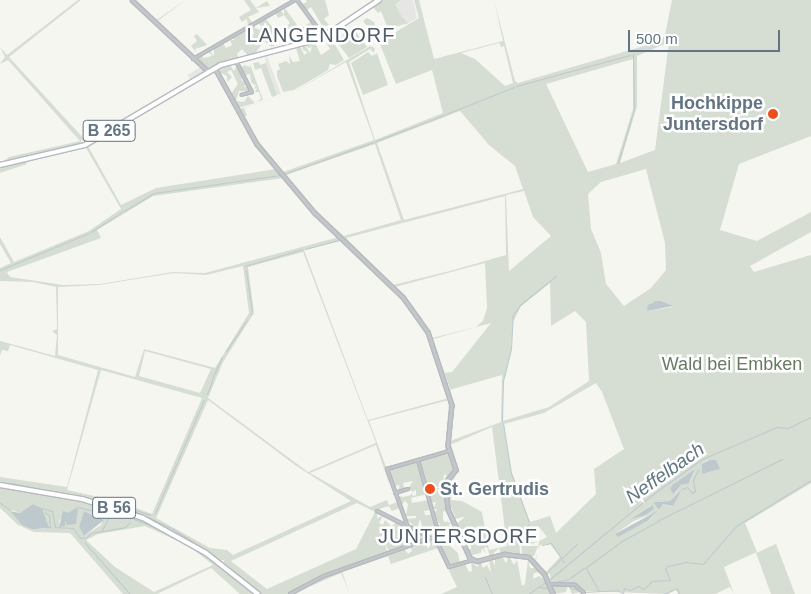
<!DOCTYPE html>
<html>
<head>
<meta charset="utf-8">
<style>
	body { margin:0 }
	#map { position:relative; width:811px; height:594px; overflow:hidden; background:#f6f6f1; font-family:Arial,sans-serif }
	div>[style] { position:absolute }
	[style*='--x'] { left:calc(var(--x)*1px); top:calc(var(--y)*1px); width:calc(var(--w)*1px); rotate:calc(var(--a)*1deg) }
	.built>* { inset:0; background:#e6e7e5 }
	.green>* { inset:0; background:#d6ddd2 }
	.water>* { inset:0; background:#bec9ce }
	.stream>* { height:1px; margin:-0.5px; padding:0 0.5px; transform-origin:0.5px; border-radius:0.5px; background:#bec9ce }
	.roads { filter:drop-shadow(1px 0 #b6babe) drop-shadow(-1px 0 #b6babe) drop-shadow(0 1px #b6babe) drop-shadow(0 -1px #b6babe) }
	.minor>* { height:2px; margin:-1px; padding:0 1px; transform-origin:1px; border-radius:1px; background:#c3c7ca }
	.tertiary>* { height:2.5px; margin:-1.25px; padding:0 1.25px; transform-origin:1.25px; border-radius:1.25px; background:#c3c7ca }
	.primary>* { height:4px; margin:-2px; padding:0 2px; transform-origin:2px; border-radius:2px; background:#fff }
	.dots>* { width:14px; height:14px; translate:-50% -50%; box-sizing:border-box; border:2px solid #fff; border-radius:50% }
	span { translate:-50% -50%; white-space:nowrap; text-align:center; line-height:1.15; -webkit-text-stroke:5px #fff; paint-order:stroke }
	.shield-label span { padding:1px 4px; background:#fff; border:1px solid; border-radius:4px; -webkit-text-stroke-width:0 }
	.shield-label { font-size:16px; color:#637584; font-weight:700 }
	.poi-label { font-size:18px; color:#637584; font-weight:700 }
	.right { translate:-100% -50%; text-align:right }
	.left { translate:0 -50%; text-align:left }
	.park-label { font-size:18px; color:#677b62 }
	.water-label { font-size:19px; color:#5f7781; font-style:italic }
	.quarter-label { font-size:20px; color:#515e69; letter-spacing:1px }
	.scale { position:absolute; left:628px; top:30px; width:152px; height:22px; box-sizing:border-box; border:2px solid #637584; border-top:0; padding-left:6px; font-size:15px; line-height:18px; white-space:nowrap; color:#637584; -webkit-text-stroke:4px #fff; paint-order:stroke }
</style>
</head>
<body>
<div id="map">
	<div class="built">
		<div style="clip-path:polygon(390px 0,413px 0,417px 18px,405px 25px)"></div>
		<div style="clip-path:polygon(267px 56px,281px 94px,277px 95px,265px 59px)"></div>
		<div style="clip-path:polygon(201px 67px,206px 71px,191px 80px,187px 75px)"></div>
	</div>
	<div class="green">
		<div style="clip-path:polygon(78px 0,81px 0,9px 57px,86px 141px,205px 71px,203px 68px,206px 70px,206px 72px,85px 143px,81px 139px,82px 145px,0 164px,9px 157px,80px 141px,8px 60px,0 64px,5px 57px,0 47px,7px 55px)"></div>
		<div style="clip-path:polygon(133px 0,155px 21px,186px 0,156px 22px,194px 57px,198px 54px,191px 46px,197px 41px,194px 36px,197px 34px,207px 45px,195px 49px,198px 55px,194px 57px,192px 57px)"></div>
		<div style="clip-path:polygon(244px 0,250px 0,256px 8px,267px 1px,270px 6px,256px 8px,259px 12px,248px 17px,253px 23px,248px 26px,247px 19px,242px 22px,239px 17px,251px 10px)"></div>
		<div style="clip-path:polygon(298px 0,302px 4px,307px 2px,306px 0,325px 0,329px 15px,324px 19px,329px 25px,323px 27px,311px 7px,306px 11px)"></div>
		<div style="clip-path:polygon(382px 0,401px 0,395px 4px,402px 17px,413px 11px,402px 17px,408px 23px,388px 29px,381px 11px,378px 13px,371px 5px)"></div>
		<div style="clip-path:polygon(evenodd,414px 0,419px 0,434px 59px,503px 41px,494px 0,515px 81px,518px 83px,661px 41px,665px 35px,672px 0,811px 0,811px 136px,739px 164px,720px 230px,757px 241px,811px 212px,811px 232px,750px 266px,754px 272px,811px 255px,811px 483px,745px 523px,757px 552px,724px 567px,734px 594px,730px 587px,715px 594px,678px 594px,676px 590px,668px 594px,584px 591px,572px 594px,569px 587px,572px 584px,551px 583px,550px 574px,544px 573px,535px 560px,537px 554px,536px 561px,546px 572px,560px 557px,550px 544px,540px 545px,538px 550px,539px 541px,547px 537px,539px 527px,519px 535px,520px 554px,501px 554px,499px 548px,493px 554px,496px 555px,490px 557px,487px 547px,484px 548px,486px 554px,482px 548px,481px 553px,472px 555px,476px 560px,472px 557px,468px 550px,472px 548px,469px 544px,466px 546px,463px 539px,467px 535px,461px 536px,466px 534px,464px 529px,458px 531px,455px 525px,465px 517px,453px 519px,455px 516px,448px 501px,446px 483px,457px 471px,449px 446px,453px 406px,450px 388px,432px 338px,403px 296px,309px 206px,253px 138px,237px 110px,295px 91px,370px 46px,375px 48px,374px 53px,370px 49px,349px 62px,375px 140px,443px 113px,432px 70px,396px 84px,379px 42px,419px 18px,414px 0,669px 42px,655px 150px,620px 163px,637px 106px,637px 56px,669px 42px,414px 0,499px 43px,501px 47px,504px 46px,513px 83px,505px 86px,475px 59px,461px 53px,499px 43px,414px 0,633px 59px,633px 109px,616px 164px,588px 172px,546px 84px,633px 59px,414px 0,346px 62px,374px 140px,283px 172px,248px 128px,243px 118px,247px 115px,244px 108px,295px 91px,346px 62px,414px 0,460px 111px,489px 145px,515px 166px,523px 189px,404px 220px,377px 143px,460px 111px,414px 0,375px 144px,401px 220px,344px 236px,315px 211px,286px 175px,375px 144px,414px 0,646px 169px,665px 243px,666px 270px,651px 288px,624px 306px,606px 284px,601px 253px,591px 229px,588px 194px,601px 182px,646px 169px,414px 0,524px 191px,533px 217px,551px 236px,509px 271px,506px 195px,524px 191px,414px 0,505px 196px,506px 255px,450px 271px,393px 285px,346px 238px,505px 196px,414px 0,485px 263px,487px 308px,483px 321px,476px 327px,432px 338px,421px 317px,395px 287px,485px 263px,414px 0,550px 283px,551px 326px,575px 311px,586px 322px,589px 381px,549px 407px,503px 421px,503px 385px,511px 352px,513px 322px,521px 306px,550px 283px,414px 0,661px 301px,673px 307px,647px 311px,651px 303px,661px 301px,414px 0,491px 323px,452px 372px,444px 373px,433px 339px,491px 323px,414px 0,502px 375px,501px 422px,450px 441px,453px 405px,449px 390px,502px 375px,414px 0,596px 383px,602px 392px,624px 449px,594px 469px,596px 494px,556px 533px,550px 516px,530px 522px,511px 471px,504px 424px,544px 413px,596px 383px,414px 0,492px 427px,507px 546px,489px 550px,482px 512px,462px 501px,451px 500px,450px 486px,459px 470px,450px 445px,492px 427px,414px 0,707px 460px,716px 460px,719px 469px,702px 474px,702px 464px,707px 460px,414px 0,695px 469px,690px 482px,681px 485px,675px 494px,670px 490px,672px 485px,695px 469px,414px 0,682px 489px,672px 506px,663px 504px,659px 510px,653px 502px,670px 501px,682px 489px,414px 0,651px 505px,654px 509px,646px 515px,629px 520px,651px 505px,414px 0,656px 512px,650px 520px,631px 529px,635px 523px,618px 536px,615px 534px,634px 521px,656px 512px)"></div>
		<div style="clip-path:polygon(284px 7px,300px 29px,311px 22px,314px 26px,302px 33px,297px 33px,290px 25px,293px 34px,289px 35px,285px 27px,290px 23px,284px 15px,278px 18px,275px 12px,280px 9px,284px 15px)"></div>
		<div style="clip-path:polygon(265px 18px,279px 35px,273px 35px,278px 42px,272px 47px,260px 38px,261px 45px,255px 54px,248px 56px,242px 49px,237px 54px,239px 59px,210px 69px,195px 58px,203px 53px,203px 58px,209px 57px,212px 55px,207px 51px,209px 50px,214px 56px,214px 47px,222px 42px,226px 48px,232px 45px,230px 40px,235px 40px,231px 37px,245px 29px,247px 34px,254px 34px,252px 26px,255px 24px,255px 28px,260px 30px,262px 26px,257px 23px)"></div>
		<div style="clip-path:polygon(367px 18px,374px 22px,377px 31px,373px 33px,378px 41px,363px 21px)"></div>
		<div style="clip-path:polygon(345px 25px,351px 32px,356px 32px,367px 47px,349px 58px,331px 34px,336px 31px,343px 39px,343px 34px,347px 37px,349px 32px,346px 28px,343px 30px)"></div>
		<div style="clip-path:polygon(331px 38px,344px 60px,336px 65px,330px 64px,328px 70px,294px 90px,283px 92px,277px 76px,277px 71px,280px 69px,278px 64px,286px 61px,290px 64px,289px 56px,293px 62px,300px 61px,296px 48px,300px 46px,304px 55px,308px 52px,303px 50px,302px 46px,305px 45px,310px 53px,312px 47px,308px 48px,307px 45px,314px 41px,321px 55px,330px 49px,327px 44px)"></div>
		<div style="clip-path:polygon(368px 52px,372px 56px,377px 53px,388px 85px,363px 95px,351px 63px)"></div>
		<div style="clip-path:polygon(259px 62px,260px 65px,266px 63px,277px 95px,272px 97px,261px 68px,255px 70px,253px 63px)"></div>
		<div style="clip-path:polygon(229px 64px,234px 71px,237px 66px,243px 78px,241px 80px,246px 83px,244px 87px,249px 87px,250px 91px,239px 91px,236px 101px,244px 102px,248px 96px,255px 103px,238px 108px,230px 95px,238px 84px,231px 70px,227px 72px,232px 77px,227px 82px,227px 76px,217px 71px)"></div>
		<div style="clip-path:polygon(250px 64px,263px 100px,256px 102px,261px 99px,259px 92px,255px 92px,257px 88px,253px 89px,256px 86px,251px 82px,250px 74px,246px 75px,241px 69px,244px 65px,250px 67px)"></div>
		<div style="clip-path:polygon(evenodd,215px 70px,254px 141px,312px 212px,356px 250px,418px 316px,431px 340px,451px 403px,447px 451px,396px 465px,418px 462px,427px 494px,411px 498px,412px 503px,428px 500px,431px 510px,424px 511px,425px 515px,430px 515px,431px 511px,438px 536px,436px 533px,432px 535px,430px 529px,430px 531px,426px 528px,424px 532px,420px 519px,417px 529px,409px 526px,413px 525px,406px 519px,416px 518px,416px 516px,406px 516px,408px 504px,405px 501px,401px 506px,397px 495px,399px 493px,399px 496px,403px 497px,411px 495px,411px 492px,413px 496px,416px 495px,416px 490px,412px 492px,409px 487px,413px 481px,403px 483px,405px 490px,398px 491px,400px 485px,394px 486px,395px 489px,387px 470px,393px 466px,388px 467px,386px 470px,390px 486px,376px 445px,310px 473px,370px 507px,387px 500px,389px 505px,398px 502px,400px 508px,392px 511px,389px 506px,382px 508px,377px 511px,377px 518px,383px 516px,379px 523px,383px 525px,385px 520px,392px 527px,396px 522px,407px 528px,402px 533px,407px 545px,389px 551px,385px 544px,387px 551px,318px 577px,288px 594px,260px 594px,223px 562px,225px 559px,221px 561px,186px 538px,142px 516px,85px 498px,0 484px,0 477px,67px 487px,98px 370px,10px 345px,8px 351px,2px 350px,0 356px,0 341px,55px 356px,57px 335px,52px 331px,57px 329px,56px 287px,33px 282px,0 281px,0 268px,11px 263px,0 244px,0 237px,14px 262px,89px 231px,121px 209px,86px 148px,26px 161px,27px 164px,0 173px,0 167px,87px 148px,215px 70px,211px 72px,216px 73px,248px 134px,276px 169px,156px 188px,121px 205px,88px 146px,211px 72px,215px 70px,284px 178px,312px 213px,339px 237px,205px 273px,173px 272px,100px 284px,63px 285px,10px 277px,7px 272px,101px 238px,97px 230px,153px 196px,284px 178px,215px 70px,344px 240px,399px 294px,421px 321px,449px 398px,368px 420px,304px 250px,344px 240px,215px 70px,303px 252px,376px 443px,308px 472px,208px 398px,223px 362px,254px 313px,248px 267px,303px 252px,215px 70px,243px 266px,249px 313px,215px 368px,144px 349px,135px 377px,58px 355px,58px 287px,99px 285px,174px 273px,206px 275px,243px 266px,215px 70px,145px 351px,211px 369px,200px 393px,139px 376px,145px 351px,215px 70px,101px 370px,202px 398px,152px 514px,117px 501px,67px 490px,101px 370px,215px 70px,208px 400px,295px 465px,351px 501px,233px 555px,227px 550px,210px 548px,156px 518px,208px 400px,215px 70px,449px 400px,445px 451px,386px 467px,369px 421px,449px 400px,215px 70px,357px 503px,375px 512px,356px 549px,267px 589px,231px 561px,357px 503px)"></div>
		<div style="clip-path:polygon(447px 453px,450px 454px,455px 470px,449px 478px,444px 474px,443px 487px,428px 487px,419px 461px)"></div>
		<div style="clip-path:polygon(evenodd,0 487px,90px 503px,142px 520px,197px 549px,253px 594px,240px 594px,211px 568px,157px 594px,123px 594px,70px 533px,34px 532px,18px 525px,0 508px,0 487px,33px 504px,42px 508px,49px 527px,54px 527px,42px 529px,22px 525px,12px 513px,11px 510px,20px 513px,33px 504px,0 487px,84px 511px,103px 518px,101px 525px,84px 536px,79px 527px,84px 511px,0 487px,66px 512px,76px 524px,67px 524px,65px 521px,65px 525px,60px 527px,59px 521px,66px 512px,0 487px,145px 526px,189px 546px,213px 565px,154px 592px,115px 567px,86px 540px,98px 534px,145px 526px)"></div>
		<div style="clip-path:polygon(443px 487px,447px 509px,443px 512px,443px 519px,444px 522px,450px 520px,446px 522px,452px 523px,448px 525px,451px 526px,449px 533px,455px 533px,448px 536px,439px 535px,437px 526px,440px 525px,434px 514px,437px 509px,432px 509px,431px 505px,434px 507px,436px 502px,431px 503px,427px 490px)"></div>
		<div style="clip-path:polygon(412px 530px,426px 537px,426px 538px,413px 543px,409px 537px)"></div>
		<div style="clip-path:polygon(427px 540px,440px 540px,439px 545px,453px 541px,450px 546px,458px 553px,460px 565px,465px 564px,469px 572px,472px 571px,471px 561px,477px 567px,481px 562px,483px 568px,487px 565px,491px 573px,489px 560px,492px 559px,495px 566px,495px 558px,502px 556px,506px 563px,509px 556px,514px 565px,517px 560px,522px 586px,525px 584px,528px 560px,530px 568px,538px 568px,541px 572px,534px 573px,533px 579px,539px 576px,547px 581px,552px 594px,441px 594px,457px 587px,438px 548px,391px 564px,388px 556px,342px 572px,350px 594px,341px 573px,292px 594px,317px 580px,388px 553px,389px 556px,404px 548px,408px 554px,412px 551px,410px 546px,415px 548px,414px 545px,419px 543px,421px 546px,425px 541px,428px 549px,431px 544px)"></div>
		<div style="clip-path:polygon(524px 542px,538px 542px,524px 546px,538px 546px,534px 556px,522px 554px,521px 543px)"></div>
		<div style="clip-path:polygon(776px 544px,795px 594px,771px 594px,756px 553px)"></div>
		<div style="clip-path:polygon(554px 585px,568px 585px,566px 592px,554px 594px,552px 587px)"></div>
	</div>
	<div class="water">
		<div style="clip-path:polygon(656px 301px,661px 301px,673px 306px,647px 311px,648px 305px)"></div>
		<div style="clip-path:polygon(709px 460px,716px 460px,720px 469px,702px 474px,702px 464px)"></div>
		<div style="clip-path:polygon(695px 469px,689px 483px,681px 485px,674px 494px,670px 490px,672px 485px)"></div>
		<div style="clip-path:polygon(682px 489px,673px 506px,663px 504px,659px 510px,653px 502px,670px 501px)"></div>
		<div style="clip-path:polygon(33px 504px,42px 508px,49px 527px,54px 528px,32px 529px,22px 525px,10px 511px,20px 513px)"></div>
		<div style="clip-path:polygon(652px 505px,654px 509px,646px 515px,629px 520px)"></div>
		<div style="clip-path:polygon(78px 507px,76px 524px,67px 525px,65px 521px,65px 526px,59px 527px,63px 511px,68px 513px)"></div>
		<div style="clip-path:polygon(84px 511px,104px 520px,84px 536px,79px 527px)"></div>
		<div style="clip-path:polygon(657px 511px,649px 520px,618px 537px,615px 534px)"></div>
	</div>
	<div class="stream">
		<div style="--x:516;--y:86;--w:118;--a:-15.2"></div>
		<div style="--x:446;--y:114;--w:73;--a:-21.7"></div>
		<div style="--x:376;--y:141;--w:73;--a:-20.9"></div>
		<div style="--x:618;--y:163;--w:56;--a:-73.5"></div>
		<div style="--x:634;--y:109;--w:55;--a:-91"></div>
		<div style="--x:284;--y:174;--w:96;--a:-19.6"></div>
		<div style="--x:124;--y:211;--w:35;--a:-31"></div>
		<div style="--x:154;--y:193;--w:128;--a:-8.1"></div>
		<div style="--x:91;--y:232;--w:37;--a:-33"></div>
		<div style="--x:305;--y:249;--w:38;--a:-15"></div>
		<div style="--x:245;--y:266;--w:60;--a:-16.3"></div>
		<div style="--x:0;--y:270;--w:96;--a:-22.6"></div>
		<div style="--x:246;--y:270;--w:41;--a:81.7"></div>
		<div style="--x:251;--y:314;--w:1;--a:-90"></div>
		<div style="--x:226;--y:351;--w:37;--a:-56"></div>
		<div style="--x:212;--y:379;--w:24;--a:-66"></div>
		<div style="--x:207;--y:394;--w:14;--a:-69"></div>
		<div style="--x:502;--y:421;--w:40;--a:-88.6"></div>
		<div style="--x:503;--y:381;--w:33;--a:-76"></div>
		<div style="--x:511;--y:349;--w:34;--a:-87"></div>
		<div style="--x:513;--y:315;--w:12;--a:-55"></div>
		<div style="--x:520;--y:305;--w:46;--a:-38.9"></div>
		<div style="--x:503;--y:423;--w:51;--a:80.9"></div>
		<div style="--x:511;--y:473;--w:52;--a:69.8"></div>
		<div style="--x:11;--y:483;--w:115;--a:11.5"></div>
		<div style="--x:124;--y:506;--w:54;--a:25.1"></div>
		<div style="--x:173;--y:529;--w:50;--a:32.7"></div>
		<div style="--x:682;--y:489;--w:5;--a:-22"></div>
		<div style="--x:687;--y:487;--w:8;--a:50"></div>
		<div style="--x:692;--y:493;--w:4;--a:-34"></div>
		<div style="--x:695;--y:491;--w:11;--a:-100"></div>
		<div style="--x:693;--y:480;--w:11;--a:-63"></div>
		<div style="--x:0;--y:503;--w:12;--a:35"></div>
		<div style="--x:114;--y:503;--w:38;--a:18"></div>
		<div style="--x:78;--y:507;--w:29;--a:14"></div>
		<div style="--x:106;--y:514;--w:6;--a:-39"></div>
		<div style="--x:111;--y:510;--w:55;--a:21.4"></div>
		<div style="--x:42;--y:508;--w:10;--a:17"></div>
		<div style="--x:52;--y:511;--w:16;--a:79"></div>
		<div style="--x:55;--y:527;--w:18;--a:3"></div>
		<div style="--x:73;--y:528;--w:12;--a:55"></div>
		<div style="--x:80;--y:538;--w:5;--a:-11"></div>
		<div style="--x:44;--y:512;--w:6;--a:31"></div>
		<div style="--x:49;--y:515;--w:12;--a:85"></div>
		<div style="--x:155;--y:513;--w:123;--a:-66.6"></div>
		<div style="--x:657;--y:521;--w:140;--a:-26.4"></div>
		<div style="--x:102;--y:530;--w:15;--a:-62"></div>
		<div style="--x:521;--y:533;--w:11;--a:-49"></div>
		<div style="--x:85;--y:539;--w:8;--a:-45"></div>
		<div style="--x:91;--y:533;--w:35;--a:-10"></div>
		<div style="--x:125;--y:527;--w:6;--a:-45"></div>
		<div style="--x:85;--y:543;--w:68;--a:48.6"></div>
		<div style="--x:542;--y:545;--w:9;--a:-13"></div>
		<div style="--x:551;--y:543;--w:18;--a:56"></div>
		<div style="--x:562;--y:560;--w:3;--a:45"></div>
		<div style="--x:585;--y:568;--w:46;--a:-36.1"></div>
		<div style="--x:622;--y:541;--w:39;--a:-29"></div>
		<div style="--x:586;--y:568;--w:26;--a:61"></div>
		<div style="--x:548;--y:571;--w:40;--a:-43"></div>
		<div style="--x:485;--y:577;--w:18;--a:68"></div>
		<div style="--x:570;--y:578;--w:17;--a:-36"></div>
		<div style="--x:550;--y:579;--w:129;--a:-39.6"></div>
		<div style="--x:649;--y:497;--w:65;--a:-35.6"></div>
		<div style="--x:702;--y:459;--w:82;--a:-23.1"></div>
		<div style="--x:777;--y:427;--w:11;--a:5"></div>
		<div style="--x:788;--y:428;--w:25;--a:-26"></div>
		<div style="--x:551;--y:583;--w:18;--a:-13"></div>
		<div style="--x:553;--y:586;--w:9;--a:-6"></div>
		<div style="--x:539;--y:587;--w:9;--a:6"></div>
		<div style="--x:569;--y:587;--w:12;--a:20"></div>
		<div style="--x:677;--y:589;--w:5;--a:68"></div>
		<div style="--x:554;--y:591;--w:3;--a:72"></div>
		<div style="--x:550;--y:592;--w:2;--a:63"></div>
		<div style="--x:584;--y:592;--w:33;--a:-3"></div>
		<div style="--x:617;--y:590;--w:7;--a:27"></div>
		<div style="--x:623;--y:593;--w:5;--a:-79"></div>
		<div style="--x:624;--y:588;--w:6;--a:18"></div>
		<div style="--x:630;--y:590;--w:9;--a:-27"></div>
		<div style="--x:638;--y:586;--w:7;--a:27"></div>
		<div style="--x:644;--y:589;--w:11;--a:-45"></div>
		<div style="--x:652;--y:581;--w:18;--a:-3"></div>
		<div style="--x:670;--y:580;--w:12;--a:-114"></div>
		<div style="--x:665;--y:569;--w:4;--a:-45"></div>
		<div style="--x:668;--y:566;--w:18;--a:-13"></div>
		<div style="--x:686;--y:562;--w:17;--a:7"></div>
		<div style="--x:703;--y:564;--w:50;--a:-49"></div>
		<div style="--x:736;--y:526;--w:88;--a:-31.5"></div>
		<div style="--x:528;--y:594;--w:22;--a:-34"></div>
		<div style="--x:663;--y:594;--w:15;--a:-23"></div>
	</div>
	<div class="roads">
		<div class="minor">
			<div style="--x:297;--y:0;--w:42;--a:53.7"></div>
			<div style="--x:193;--y:59;--w:118;--a:-30"></div>
			<div style="--x:236;--y:61;--w:35;--a:63"></div>
			<div style="--x:252;--y:92;--w:11;--a:165"></div>
			<div style="--x:418;--y:460;--w:82;--a:74.4"></div>
			<div style="--x:395;--y:493;--w:14;--a:-17"></div>
			<div style="--x:377;--y:511;--w:60;--a:26.6"></div>
			<div style="--x:431;--y:538;--w:27;--a:-6"></div>
			<div style="--x:408;--y:527;--w:62;--a:-109.9"></div>
			<div style="--x:387;--y:469;--w:65;--a:-16.2"></div>
			<div style="--x:435;--y:538;--w:32;--a:64"></div>
			<div style="--x:449;--y:567;--w:25;--a:-16"></div>
			<div style="--x:550;--y:584;--w:25;--a:2"></div>
			<div style="--x:575;--y:585;--w:12;--a:42"></div>
			<div style="--x:290;--y:594;--w:38;--a:-28"></div>
			<div style="--x:324;--y:576;--w:114;--a:-19.6"></div>
		</div>
		<div class="tertiary">
			<div style="--x:132;--y:0;--w:105;--a:43.1"></div>
			<div style="--x:215;--y:68;--w:87;--a:61.1"></div>
			<div style="--x:257;--y:144;--w:90;--a:50"></div>
			<div style="--x:315;--y:213;--w:122;--a:43.7"></div>
			<div style="--x:403;--y:297;--w:43;--a:54.5"></div>
			<div style="--x:428;--y:332;--w:77;--a:71.8"></div>
			<div style="--x:452;--y:405;--w:40;--a:95.7"></div>
			<div style="--x:448;--y:445;--w:26;--a:72"></div>
			<div style="--x:456;--y:470;--w:17;--a:130"></div>
			<div style="--x:445;--y:483;--w:26;--a:83"></div>
			<div style="--x:448;--y:509;--w:54;--a:65.8"></div>
			<div style="--x:470;--y:558;--w:8;--a:23"></div>
			<div style="--x:477;--y:561;--w:28;--a:-15"></div>
			<div style="--x:504;--y:554;--w:25;--a:7"></div>
			<div style="--x:529;--y:557;--w:24;--a:48"></div>
			<div style="--x:545;--y:575;--w:21;--a:67"></div>
		</div>
		<div class="primary">
			<div style="--x:0;--y:165;--w:87;--a:-13.2"></div>
			<div style="--x:85;--y:145;--w:158;--a:-30.5"></div>
			<div style="--x:221;--y:65;--w:93;--a:-14.9"></div>
			<div style="--x:311;--y:41;--w:25;--a:-26"></div>
			<div style="--x:334;--y:30;--w:54;--a:-33.7"></div>
			<div style="--x:0;--y:485;--w:83;--a:9.7"></div>
			<div style="--x:82;--y:499;--w:64;--a:17.3"></div>
			<div style="--x:143;--y:518;--w:72;--a:29.1"></div>
			<div style="--x:206;--y:553;--w:66;--a:38.3"></div>
		</div>
	</div>
	<div class="dots">
		<div style="left:773px;top:114px;background:#ec4f1b"></div>
		<div style="left:430px;top:489px;background:#ec4f1b"></div>
	</div>
	<div class="shield-label">
		<span style="left:109px;top:131px">B 265</span>
		<span style="left:114px;top:508px">B 56</span>
	</div>
	<div class="poi-label">
		<span class="right" style="left:763px;top:114px">Hochkippe<br>Juntersdorf</span>
		<span class="left" style="left:440px;top:489px">St. Gertrudis</span>
	</div>
	<div class="park-label">
		<span style="left:732px;top:364px">Wald bei Embken</span>
	</div>
	<div class="water-label">
		<span style="left:665px;top:473px;rotate:-35deg">Neffelbach</span>
	</div>
	<div class="quarter-label">
		<span style="left:321px;top:35px">LANGENDORF</span>
		<span style="left:458px;top:536px">JUNTERSDORF</span>
	</div>
	<div class="scale">500 m</div>
</div>
</body>
</html>
